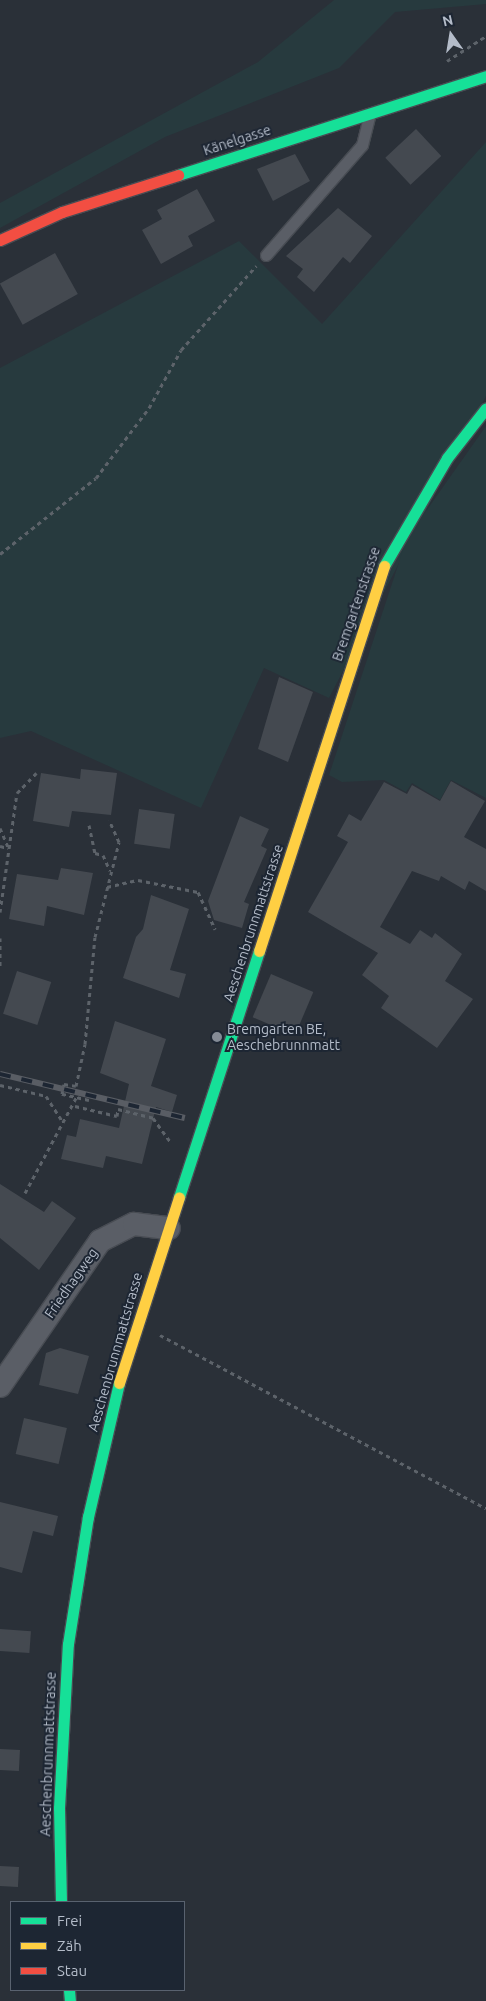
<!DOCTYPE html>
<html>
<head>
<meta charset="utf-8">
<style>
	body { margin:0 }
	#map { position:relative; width:486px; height:2001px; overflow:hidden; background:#2a3038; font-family:Ubuntu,sans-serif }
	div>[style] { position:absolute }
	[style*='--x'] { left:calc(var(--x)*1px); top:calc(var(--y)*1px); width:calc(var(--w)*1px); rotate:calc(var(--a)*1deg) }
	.green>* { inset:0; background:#273a3e }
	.building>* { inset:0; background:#444950; transform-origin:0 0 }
	.path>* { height:3px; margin-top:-1.5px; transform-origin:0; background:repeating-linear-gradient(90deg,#5d636a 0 4px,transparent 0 8px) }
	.roads { filter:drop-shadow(1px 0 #484c53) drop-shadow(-1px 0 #484c53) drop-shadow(0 1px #484c53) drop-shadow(0 -1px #484c53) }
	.lane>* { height:11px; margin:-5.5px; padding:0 5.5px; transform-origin:5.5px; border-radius:5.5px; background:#5a5e66 }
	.street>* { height:22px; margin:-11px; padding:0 11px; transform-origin:11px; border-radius:11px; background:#5a5e66 }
	.fast>* { height:11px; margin:-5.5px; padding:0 5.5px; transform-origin:5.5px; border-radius:5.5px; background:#16e098 }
	.slow>* { height:11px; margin:-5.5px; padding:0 5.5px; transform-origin:5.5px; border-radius:5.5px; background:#ffcf43 }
	.jam>* { height:11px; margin:-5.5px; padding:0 5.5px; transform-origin:5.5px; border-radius:5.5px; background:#f24e42 }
	.rail>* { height:5.5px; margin-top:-2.75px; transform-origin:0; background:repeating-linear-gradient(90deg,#1d2633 0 11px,#595d64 0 22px); box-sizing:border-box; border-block:1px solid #595d64 }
	.dots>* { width:14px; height:14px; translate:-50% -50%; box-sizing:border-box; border:2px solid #1d2633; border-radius:50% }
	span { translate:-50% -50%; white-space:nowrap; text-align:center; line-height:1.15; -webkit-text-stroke:4px #1d2633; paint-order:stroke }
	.street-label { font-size:14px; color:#b4bcc9 }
	.poi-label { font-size:14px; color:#b4bcc9 }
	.left { translate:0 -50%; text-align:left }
	.legend { position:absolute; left:10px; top:1901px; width:175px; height:90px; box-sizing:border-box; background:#1d2633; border:1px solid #59626f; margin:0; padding:6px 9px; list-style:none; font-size:15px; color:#b4bcc9 }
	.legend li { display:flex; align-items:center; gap:10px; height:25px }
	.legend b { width:25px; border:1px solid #59626f }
	.north { position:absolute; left:426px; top:10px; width:50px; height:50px; -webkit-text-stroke:4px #1d2633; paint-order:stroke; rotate:347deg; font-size:14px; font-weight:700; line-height:20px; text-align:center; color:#b4bcc9 }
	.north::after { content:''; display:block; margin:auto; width:18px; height:22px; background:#b4bcc9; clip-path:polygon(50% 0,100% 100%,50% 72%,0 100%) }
</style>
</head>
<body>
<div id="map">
	<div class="green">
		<div style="clip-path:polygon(334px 0,486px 0,486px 4px,395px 12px,339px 68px,165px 137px,0 228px,0 203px,258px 62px)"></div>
		<div style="clip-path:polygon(486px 142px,486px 396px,329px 698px,264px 668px,201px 808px,31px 731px,0 738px,0 368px,239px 241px,322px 324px)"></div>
		<div style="clip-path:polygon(486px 426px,486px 798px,451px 780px,440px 800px,412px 783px,406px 792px,384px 780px,342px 782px,329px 775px,407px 538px)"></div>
	</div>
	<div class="building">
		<div style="left:416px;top:129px;width:37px;height:42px;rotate:47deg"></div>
		<div style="clip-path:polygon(295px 154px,310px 181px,273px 201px,257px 169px)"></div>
		<div style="clip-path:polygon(197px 189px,215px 221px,188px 236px,193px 246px,161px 264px,142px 230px,162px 219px,157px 210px)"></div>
		<div style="clip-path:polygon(338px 208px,372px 236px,350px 263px,343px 257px,314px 292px,297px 277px,303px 269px,286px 256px)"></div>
		<div style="left:55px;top:253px;width:47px;height:63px;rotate:61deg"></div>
		<div style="clip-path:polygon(279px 677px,313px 692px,288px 762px,258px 749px)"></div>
		<div style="clip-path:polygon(81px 769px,117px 773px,111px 815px,72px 811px,69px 827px,33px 821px,41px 773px,80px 779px)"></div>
		<div style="clip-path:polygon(451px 781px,485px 801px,464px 837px,486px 849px,486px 891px,469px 881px,465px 890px,441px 876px,439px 881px,412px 871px,380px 927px,410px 944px,420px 930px,432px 938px,435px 933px,462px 954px,445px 981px,473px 999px,437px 1048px,381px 1008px,389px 996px,362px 975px,378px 953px,308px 912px,348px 842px,337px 836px,349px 814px,361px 821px,384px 782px,407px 794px,412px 785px,440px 801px)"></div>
		<div style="left:139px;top:809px;width:36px;height:35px;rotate:8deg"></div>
		<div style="clip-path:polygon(240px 816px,269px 829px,261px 846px,267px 849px,244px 902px,249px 904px,242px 928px,214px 920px,208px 901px)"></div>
		<div style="clip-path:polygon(61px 868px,93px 873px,84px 915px,47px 906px,44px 926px,9px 919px,17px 874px,58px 880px)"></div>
		<div style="clip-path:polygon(151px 895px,189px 909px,170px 970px,186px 974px,179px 998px,123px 978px,136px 937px,143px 929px)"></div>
		<div style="left:17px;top:971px;width:36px;height:45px;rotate:18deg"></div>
		<div style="left:271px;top:974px;width:46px;height:47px;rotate:23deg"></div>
		<div style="clip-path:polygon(115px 1021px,166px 1039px,151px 1086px,177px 1095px,172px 1112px,156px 1107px,142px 1164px,106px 1156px,103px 1168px,61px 1159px,67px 1135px,76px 1137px,80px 1119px,119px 1128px,129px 1084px,100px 1073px)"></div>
		<div style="clip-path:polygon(0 1184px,44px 1212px,52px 1201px,76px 1218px,39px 1270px,0 1238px)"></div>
		<div style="clip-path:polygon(60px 1348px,89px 1356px,78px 1394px,39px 1385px,46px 1353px)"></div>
		<div style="left:24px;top:1418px;width:44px;height:37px;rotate:13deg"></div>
		<div style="clip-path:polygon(0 1502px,58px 1516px,53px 1536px,33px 1531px,22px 1573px,0 1567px)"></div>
		<div style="left:0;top:1629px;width:31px;height:22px;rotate:4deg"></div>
		<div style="left:0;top:1749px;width:20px;height:21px;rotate:3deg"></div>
		<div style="left:0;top:1866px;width:19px;height:20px;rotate:3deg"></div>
	</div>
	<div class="path">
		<div style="--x:447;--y:61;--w:46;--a:-32.7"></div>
		<div style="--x:0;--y:554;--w:122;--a:-38.4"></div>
		<div style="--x:96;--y:478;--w:88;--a:-52.9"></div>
		<div style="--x:149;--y:408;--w:66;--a:-61.1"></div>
		<div style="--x:181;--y:350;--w:113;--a:-48.2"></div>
		<div style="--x:89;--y:825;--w:29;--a:78"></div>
		<div style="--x:95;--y:853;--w:8;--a:14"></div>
		<div style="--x:103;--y:855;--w:17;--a:66"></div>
		<div style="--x:0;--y:828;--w:21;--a:67"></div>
		<div style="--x:0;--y:846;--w:8;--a:14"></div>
		<div style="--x:107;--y:887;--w:32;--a:-13"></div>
		<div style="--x:138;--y:880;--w:61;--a:11.3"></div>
		<div style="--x:198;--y:892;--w:41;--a:65.3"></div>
		<div style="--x:0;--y:912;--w:120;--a:-81.9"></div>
		<div style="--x:17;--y:793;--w:28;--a:-46"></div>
		<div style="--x:0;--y:938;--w:28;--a:90"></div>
		<div style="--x:0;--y:1085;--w:47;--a:13.4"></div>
		<div style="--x:46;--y:1096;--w:30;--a:57"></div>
		<div style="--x:89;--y:1100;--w:28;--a:-167"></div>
		<div style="--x:62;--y:1094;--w:10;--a:-79"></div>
		<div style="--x:64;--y:1084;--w:12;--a:9"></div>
		<div style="--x:76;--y:1086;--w:43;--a:-77.9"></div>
		<div style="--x:85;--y:1044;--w:107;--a:-84.7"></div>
		<div style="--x:95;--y:937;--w:98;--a:-75.8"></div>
		<div style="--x:119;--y:842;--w:24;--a:-114"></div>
		<div style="--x:75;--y:1106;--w:43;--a:13.4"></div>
		<div style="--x:117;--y:1116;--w:7;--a:-82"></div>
		<div style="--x:118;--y:1109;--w:36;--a:14"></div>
		<div style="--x:153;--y:1118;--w:29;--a:54"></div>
		<div style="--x:25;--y:1193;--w:108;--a:-61.8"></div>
		<div style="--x:160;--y:1335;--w:369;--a:28"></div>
	</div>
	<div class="roads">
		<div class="lane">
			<div style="--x:266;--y:255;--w:146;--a:-48.9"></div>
			<div style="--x:362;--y:145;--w:32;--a:-76"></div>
		</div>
		<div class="street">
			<div style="--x:0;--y:1386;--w:176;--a:-55.4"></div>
			<div style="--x:100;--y:1241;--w:38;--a:-27"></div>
			<div style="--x:134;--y:1224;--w:35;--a:7"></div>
		</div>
		<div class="fast">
			<div style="--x:178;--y:175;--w:324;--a:-17.8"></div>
			<div style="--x:384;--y:566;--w:125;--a:-59.7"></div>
			<div style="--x:447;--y:458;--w:63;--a:-52"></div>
			<div style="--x:179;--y:1197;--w:259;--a:-72"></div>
			<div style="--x:61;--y:1902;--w:94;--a:-91.2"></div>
			<div style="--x:59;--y:1808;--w:164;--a:-86.9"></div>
			<div style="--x:68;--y:1644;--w:129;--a:-81.1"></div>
			<div style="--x:88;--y:1517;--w:138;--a:-77"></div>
			<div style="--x:69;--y:1990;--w:11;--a:85"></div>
		</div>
		<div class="slow">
			<div style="--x:259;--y:951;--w:405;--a:-72"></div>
			<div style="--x:119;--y:1383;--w:195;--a:-72.1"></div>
		</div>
		<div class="jam">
			<div style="--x:0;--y:240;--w:68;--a:-24.3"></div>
			<div style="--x:62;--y:212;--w:122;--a:-17.7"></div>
		</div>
	</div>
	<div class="rail">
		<div style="--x:0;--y:1074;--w:190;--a:13.4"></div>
	</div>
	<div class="dots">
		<div style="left:217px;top:1037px;background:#848b96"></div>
	</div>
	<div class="street-label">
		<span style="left:237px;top:140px;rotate:-18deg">Känelgasse</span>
		<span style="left:356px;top:604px;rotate:-71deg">Bremgartenstrasse</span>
		<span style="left:253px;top:923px;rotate:-72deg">Aeschenbrunnmattstrasse</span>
		<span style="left:71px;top:1283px;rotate:-55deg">Friedhagweg</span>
		<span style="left:115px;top:1352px;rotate:-74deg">Aeschenbrunnmattstrasse</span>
		<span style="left:48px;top:1754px;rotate:-88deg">Aeschenbrunnmattstrasse</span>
	</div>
	<div class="poi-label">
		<span class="left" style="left:227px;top:1037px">Bremgarten BE,<br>Aeschebrunnmatt</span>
	</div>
	<ul class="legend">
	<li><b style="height:6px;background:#16e098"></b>Frei</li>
	<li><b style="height:6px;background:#ffcf43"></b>Zäh</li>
	<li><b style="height:6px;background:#f24e42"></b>Stau</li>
	</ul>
	<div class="north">N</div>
</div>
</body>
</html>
